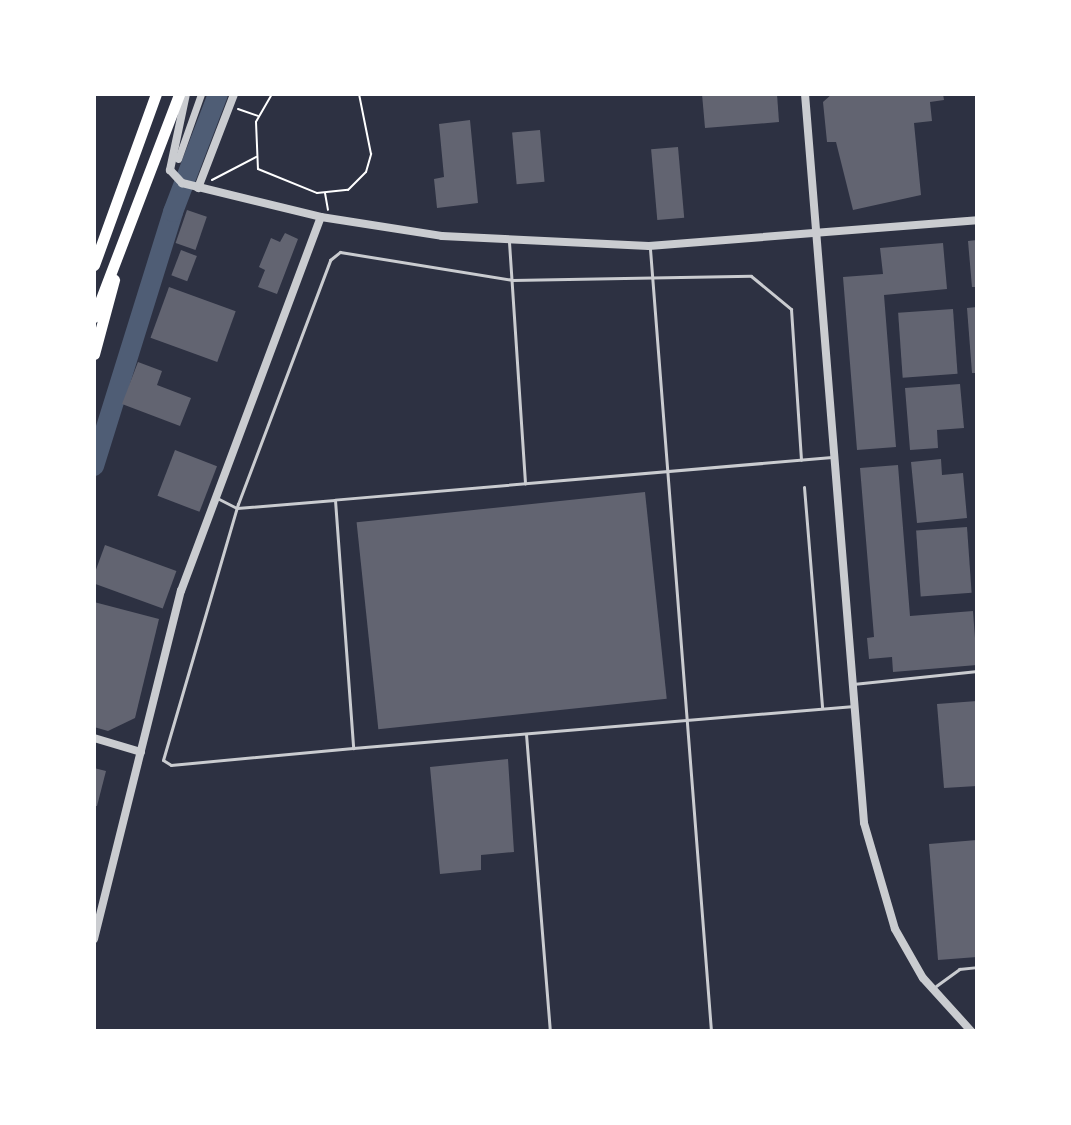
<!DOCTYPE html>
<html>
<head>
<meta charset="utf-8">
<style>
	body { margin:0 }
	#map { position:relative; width:1071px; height:1125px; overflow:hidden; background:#2d3142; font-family:"Sofia Sans Condensed",sans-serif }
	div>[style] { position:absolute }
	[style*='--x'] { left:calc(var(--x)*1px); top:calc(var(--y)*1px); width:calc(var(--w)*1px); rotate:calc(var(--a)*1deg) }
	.river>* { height:20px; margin:-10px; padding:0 10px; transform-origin:10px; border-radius:10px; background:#4f5d75 }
	.building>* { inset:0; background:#626471; transform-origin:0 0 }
	.path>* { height:2px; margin:-1px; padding:0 1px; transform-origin:1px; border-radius:1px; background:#fff }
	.service>* { height:3px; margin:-1.5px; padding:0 1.5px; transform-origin:1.5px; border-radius:1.5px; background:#caccd0 }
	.minor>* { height:7px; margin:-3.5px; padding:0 3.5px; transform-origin:3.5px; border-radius:3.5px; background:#caccd0 }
	.tertiary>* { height:8px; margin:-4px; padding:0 4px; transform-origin:4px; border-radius:4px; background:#caccd0 }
	.trunk>* { height:11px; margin:-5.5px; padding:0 5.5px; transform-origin:5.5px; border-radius:5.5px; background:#fff }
	span { translate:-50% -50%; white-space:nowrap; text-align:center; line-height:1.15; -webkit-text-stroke:7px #fff; paint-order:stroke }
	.frame { position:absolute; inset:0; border:96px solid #fff; pointer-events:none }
</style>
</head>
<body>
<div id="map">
	<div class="river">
		<div style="--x:94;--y:466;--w:266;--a:-72.7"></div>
		<div style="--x:173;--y:212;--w:126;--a:-69.1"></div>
	</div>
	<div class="building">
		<div style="clip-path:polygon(702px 94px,777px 94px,779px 122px,705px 128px)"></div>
		<div style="clip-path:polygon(832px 94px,943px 94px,944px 100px,930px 102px,932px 121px,914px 123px,921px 195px,853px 210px,836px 142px,827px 142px,823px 102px)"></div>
		<div style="clip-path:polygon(470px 120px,478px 203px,437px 208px,434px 179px,444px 177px,439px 124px)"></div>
		<div style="left:540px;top:130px;width:52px;height:28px;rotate:85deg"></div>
		<div style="left:678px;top:147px;width:71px;height:27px;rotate:85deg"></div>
		<div style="left:187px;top:210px;width:21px;height:35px;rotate:19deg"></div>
		<div style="clip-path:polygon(285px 233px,298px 239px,277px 294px,258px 287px,265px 270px,259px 267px,271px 238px,280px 242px)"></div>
		<div style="clip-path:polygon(977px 240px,977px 287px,972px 287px,968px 241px)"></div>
		<div style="clip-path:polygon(943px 243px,947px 289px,884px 295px,896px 447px,857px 450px,843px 277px,883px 274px,880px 248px)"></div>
		<div style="left:181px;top:250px;width:17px;height:27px;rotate:21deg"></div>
		<div style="left:169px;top:287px;width:71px;height:54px;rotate:20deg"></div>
		<div style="clip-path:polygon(977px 307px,977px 373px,972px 373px,967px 308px)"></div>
		<div style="left:953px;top:309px;width:65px;height:55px;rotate:86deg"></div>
		<div style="clip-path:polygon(138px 362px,162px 371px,157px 385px,191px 398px,180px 426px,122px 404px)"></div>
		<div style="clip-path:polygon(960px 384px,964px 428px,937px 430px,938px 448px,910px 450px,905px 388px)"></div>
		<div style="left:175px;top:450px;width:45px;height:49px;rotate:21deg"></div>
		<div style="clip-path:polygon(941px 459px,942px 475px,963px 473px,967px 518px,917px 523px,911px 462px)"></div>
		<div style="clip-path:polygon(898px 465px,910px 616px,973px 611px,977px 665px,893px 672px,892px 657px,869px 659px,867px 638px,874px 637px,860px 468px)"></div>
		<div style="left:645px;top:492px;width:208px;height:290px;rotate:84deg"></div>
		<div style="left:967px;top:527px;width:66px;height:51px;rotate:86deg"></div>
		<div style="left:105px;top:545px;width:76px;height:40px;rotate:20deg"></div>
		<div style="clip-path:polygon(94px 602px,159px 619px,135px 718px,108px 731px,94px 727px)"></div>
		<div style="clip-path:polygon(977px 701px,977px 786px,944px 788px,937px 704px)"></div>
		<div style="clip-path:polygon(508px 759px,514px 852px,481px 855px,481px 870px,440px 874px,430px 767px)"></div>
		<div style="clip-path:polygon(94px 768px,106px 771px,97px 806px,94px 806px)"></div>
		<div style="clip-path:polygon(977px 840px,977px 957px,938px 960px,929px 844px)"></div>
	</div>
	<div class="path">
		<div style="--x:272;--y:94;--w:32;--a:120"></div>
		<div style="--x:256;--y:122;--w:47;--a:87.6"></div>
		<div style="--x:258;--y:169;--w:64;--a:22.1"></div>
		<div style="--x:317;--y:193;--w:31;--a:-6"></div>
		<div style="--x:348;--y:190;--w:25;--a:-45"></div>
		<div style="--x:366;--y:172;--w:19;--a:-74"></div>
		<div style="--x:371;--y:154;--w:61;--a:-101.3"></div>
		<div style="--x:238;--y:109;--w:21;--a:19"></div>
		<div style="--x:212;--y:180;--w:50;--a:-27.6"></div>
		<div style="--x:325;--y:193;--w:17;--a:80"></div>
	</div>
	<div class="service">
		<div style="--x:509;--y:242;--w:242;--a:86.2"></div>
		<div style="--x:650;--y:249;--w:784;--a:85.54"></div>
		<div style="--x:832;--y:457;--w:499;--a:175.1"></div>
		<div style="--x:335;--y:500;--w:249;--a:85.8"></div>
		<div style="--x:353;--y:748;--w:500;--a:-4.8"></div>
		<div style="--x:804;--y:487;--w:221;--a:85.3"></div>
		<div style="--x:217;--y:498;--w:22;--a:27"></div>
		<div style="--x:237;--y:508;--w:98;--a:-4.7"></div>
		<div style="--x:853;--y:684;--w:125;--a:-6"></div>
		<div style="--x:526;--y:734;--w:298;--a:85.4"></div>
		<div style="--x:353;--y:748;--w:183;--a:174.7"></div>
		<div style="--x:171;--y:765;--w:9;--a:-148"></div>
		<div style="--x:163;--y:760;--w:267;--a:-73.7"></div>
		<div style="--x:238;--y:504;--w:261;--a:-69.3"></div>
		<div style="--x:330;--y:260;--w:13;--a:-39"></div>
		<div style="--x:340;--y:252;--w:174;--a:9.2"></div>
		<div style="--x:512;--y:280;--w:239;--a:-1"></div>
		<div style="--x:751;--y:276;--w:52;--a:39.5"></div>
		<div style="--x:791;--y:309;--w:151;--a:86.2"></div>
		<div style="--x:936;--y:986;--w:29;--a:-36"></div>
		<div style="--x:959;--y:969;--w:18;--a:-6"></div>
	</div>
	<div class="minor">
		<div style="--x:178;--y:159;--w:69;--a:-70.5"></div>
	</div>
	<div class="tertiary">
		<div style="--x:186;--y:94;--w:78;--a:101.9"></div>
		<div style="--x:170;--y:170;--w:18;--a:47"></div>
		<div style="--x:182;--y:183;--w:143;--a:13.7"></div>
		<div style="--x:805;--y:94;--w:731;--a:85.37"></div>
		<div style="--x:864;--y:823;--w:110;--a:73.7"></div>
		<div style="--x:895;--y:929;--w:56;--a:60.3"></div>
		<div style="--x:923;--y:978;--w:72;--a:47.8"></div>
		<div style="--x:198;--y:188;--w:101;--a:-69"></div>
		<div style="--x:94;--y:738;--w:49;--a:16.6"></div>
		<div style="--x:94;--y:939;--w:359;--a:-76"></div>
		<div style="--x:181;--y:591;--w:399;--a:-69.5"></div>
		<div style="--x:321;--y:217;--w:122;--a:8.9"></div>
		<div style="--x:442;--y:236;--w:207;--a:2.8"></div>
		<div style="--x:649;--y:246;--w:329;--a:-4.5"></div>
	</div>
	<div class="trunk">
		<div style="--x:94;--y:265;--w:182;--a:-70.1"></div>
		<div style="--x:94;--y:317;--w:239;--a:-69.1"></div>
		<div style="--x:94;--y:354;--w:77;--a:-74.9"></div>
	</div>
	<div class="frame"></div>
</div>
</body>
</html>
